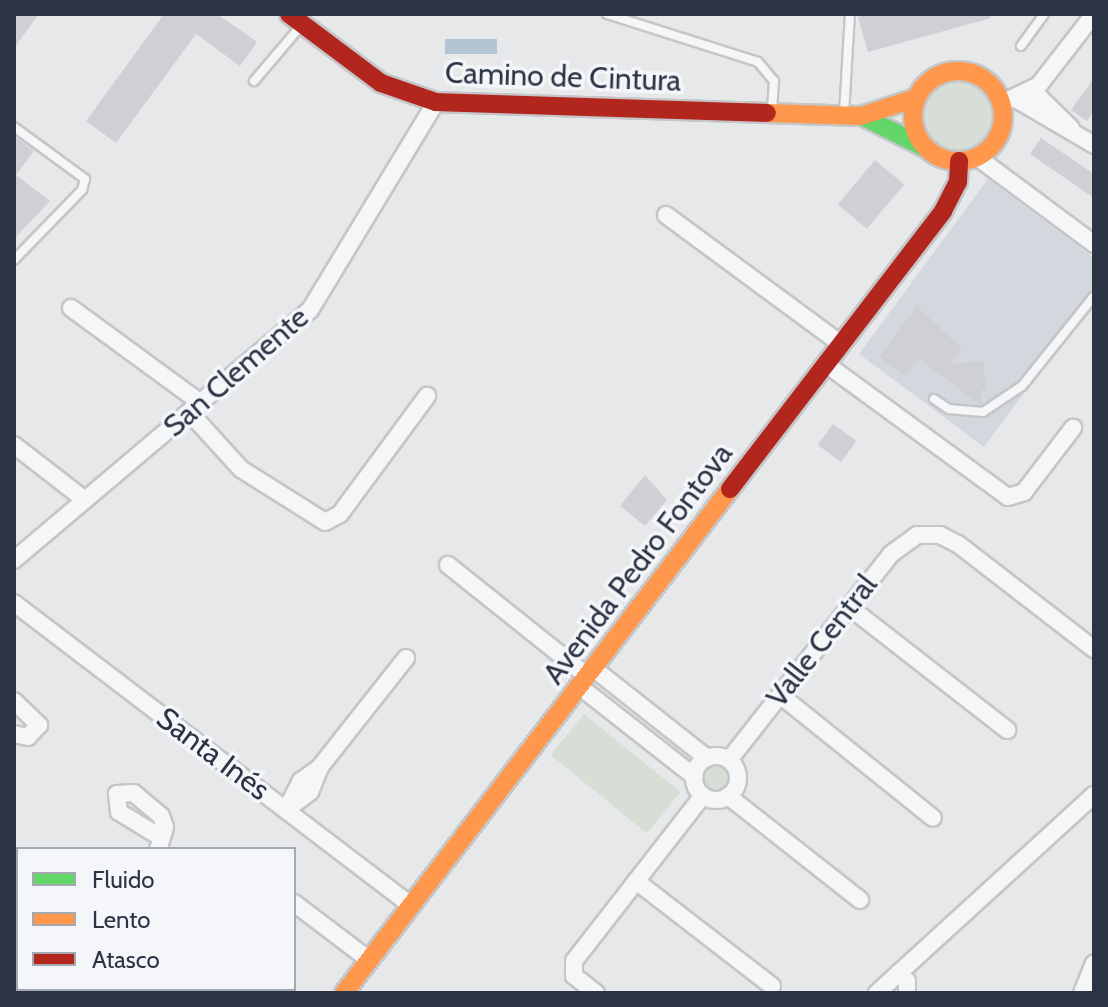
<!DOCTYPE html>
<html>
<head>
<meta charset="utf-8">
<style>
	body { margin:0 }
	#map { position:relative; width:1108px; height:1007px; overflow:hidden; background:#e6e8ea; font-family:Cabin,sans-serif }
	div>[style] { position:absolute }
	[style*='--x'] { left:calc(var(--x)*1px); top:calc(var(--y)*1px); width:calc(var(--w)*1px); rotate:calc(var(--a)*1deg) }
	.built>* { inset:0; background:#d4d7dd }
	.green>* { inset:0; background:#d6ded6; transform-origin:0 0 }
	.round { border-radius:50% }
	.water>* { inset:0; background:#b4c4d5; transform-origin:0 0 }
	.building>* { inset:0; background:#ced0d3; transform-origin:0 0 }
	.roads { filter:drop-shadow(2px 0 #c4c6c8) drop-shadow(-2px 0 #c4c6c8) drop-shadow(0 2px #c4c6c8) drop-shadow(0 -2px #c4c6c8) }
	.lane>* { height:8px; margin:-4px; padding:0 4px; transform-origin:4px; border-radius:4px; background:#f5f6f7 }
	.street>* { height:16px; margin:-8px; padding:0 8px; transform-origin:8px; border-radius:8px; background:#f5f6f7 }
	.street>.ring { margin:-8px; padding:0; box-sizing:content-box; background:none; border:16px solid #f5f6f7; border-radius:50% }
	.fast>* { height:18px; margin:-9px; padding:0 9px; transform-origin:9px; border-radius:9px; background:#63d668 }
	.slow>* { height:18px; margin:-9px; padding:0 9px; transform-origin:9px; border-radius:9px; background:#ff974d }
	.slow>.ring { margin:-9px; padding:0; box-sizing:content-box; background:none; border:18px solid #ff974d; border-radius:50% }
	.jam>* { height:18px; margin:-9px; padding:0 9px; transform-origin:9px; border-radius:9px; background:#b3261e }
	span { translate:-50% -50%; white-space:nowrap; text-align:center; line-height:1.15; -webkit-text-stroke:7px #f4f6f9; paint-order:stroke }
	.street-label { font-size:30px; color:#2b3445 }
	.frame { position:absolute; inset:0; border:16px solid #2b3445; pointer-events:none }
	.legend { position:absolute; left:16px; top:847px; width:280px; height:144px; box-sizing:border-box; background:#f4f6f9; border:2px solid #a4a8b1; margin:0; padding:10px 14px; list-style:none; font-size:24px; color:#2b3445 }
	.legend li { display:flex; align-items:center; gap:16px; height:40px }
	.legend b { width:40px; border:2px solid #a4a8b1 }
</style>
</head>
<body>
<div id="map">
	<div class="built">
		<div style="clip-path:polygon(988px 179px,1094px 258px,1094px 298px,984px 447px,859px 354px)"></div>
	</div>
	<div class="green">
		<div class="round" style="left:920px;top:77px;width:76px;height:76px"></div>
		<div style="left:584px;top:714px;width:124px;height:53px;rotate:39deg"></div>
		<div class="round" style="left:701px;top:764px;width:30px;height:30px"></div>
	</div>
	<div class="water">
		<div style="left:445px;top:39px;width:52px;height:15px"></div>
	</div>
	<div class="building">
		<div style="clip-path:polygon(14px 14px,39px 14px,14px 48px)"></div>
		<div style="clip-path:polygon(164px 14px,217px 14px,257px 42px,240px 66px,196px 34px,116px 143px,86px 121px)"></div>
		<div style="clip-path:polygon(869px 14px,990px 14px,991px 18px,868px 52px,858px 17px)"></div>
		<div style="clip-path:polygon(1094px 78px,1094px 111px,1087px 121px,1071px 110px)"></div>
		<div style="clip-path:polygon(14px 136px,34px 151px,16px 175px,50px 201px,14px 239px)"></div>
		<div style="clip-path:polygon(1041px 138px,1094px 174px,1094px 198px,1030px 154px)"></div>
		<div style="left:875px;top:160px;width:38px;height:58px;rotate:40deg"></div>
		<div style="clip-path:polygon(917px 306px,962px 349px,951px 364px,983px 361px,987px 390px,981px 390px,981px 405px,919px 359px,906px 376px,879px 357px)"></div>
		<div style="left:833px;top:424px;width:29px;height:26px;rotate:36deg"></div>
		<div style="clip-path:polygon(645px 475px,667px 500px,645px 526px,620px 506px)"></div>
	</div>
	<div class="roads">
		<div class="lane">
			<div style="--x:607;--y:14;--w:158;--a:17.6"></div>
			<div style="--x:758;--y:62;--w:25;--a:50"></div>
			<div style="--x:774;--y:81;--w:31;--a:94"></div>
			<div style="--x:1021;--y:46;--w:39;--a:-54"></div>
			<div style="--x:254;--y:81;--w:71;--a:-49.6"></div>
			<div style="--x:844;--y:114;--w:100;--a:-86.6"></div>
			<div style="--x:14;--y:127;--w:88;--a:36.2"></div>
			<div style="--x:85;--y:179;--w:11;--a:105"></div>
			<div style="--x:82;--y:190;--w:98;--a:134.2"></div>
			<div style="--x:934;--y:399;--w:18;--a:34"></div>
			<div style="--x:949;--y:409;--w:34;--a:5"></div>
			<div style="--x:983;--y:412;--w:47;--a:-33.7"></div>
			<div style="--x:1022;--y:386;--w:115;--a:-51.3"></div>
		</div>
		<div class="street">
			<div style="--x:1032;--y:90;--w:54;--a:44.3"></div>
			<div style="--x:1016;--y:99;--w:91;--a:30.5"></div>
			<div style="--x:1002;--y:103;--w:41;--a:-25.9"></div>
			<div style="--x:1039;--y:85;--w:90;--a:-52.2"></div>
			<div style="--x:977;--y:157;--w:146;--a:36.6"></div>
			<div style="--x:666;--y:215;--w:217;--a:36.4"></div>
			<div style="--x:71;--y:308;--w:162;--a:36.2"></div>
			<div style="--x:826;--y:364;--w:225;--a:36.2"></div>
			<div style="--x:1008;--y:497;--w:17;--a:-17"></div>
			<div style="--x:1024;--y:492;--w:81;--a:-52.6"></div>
			<div style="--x:190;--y:413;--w:76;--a:47.7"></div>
			<div style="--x:241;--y:469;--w:99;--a:32.2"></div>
			<div style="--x:325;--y:522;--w:17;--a:-28"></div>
			<div style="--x:340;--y:514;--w:147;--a:-53.6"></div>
			<div style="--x:14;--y:445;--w:90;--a:37.8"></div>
			<div style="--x:14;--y:560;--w:387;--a:-40.2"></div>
			<div style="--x:310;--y:310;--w:243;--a:-58.8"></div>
			<div style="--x:448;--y:565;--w:178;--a:38.6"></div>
			<div style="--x:14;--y:603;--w:499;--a:37.3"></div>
			<div style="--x:848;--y:606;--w:202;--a:37.9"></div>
			<div style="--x:593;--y:668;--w:145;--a:38.3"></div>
			<div style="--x:579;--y:686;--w:147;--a:38.1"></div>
			<div style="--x:780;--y:695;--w:196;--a:38.8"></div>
			<div style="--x:14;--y:701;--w:35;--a:44"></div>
			<div style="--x:39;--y:725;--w:16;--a:133"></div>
			<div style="--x:28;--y:737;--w:14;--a:-168"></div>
			<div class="ring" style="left:694px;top:756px;width:28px;height:28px"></div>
			<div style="--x:729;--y:760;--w:262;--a:-51.8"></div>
			<div style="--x:891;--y:554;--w:32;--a:-36"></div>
			<div style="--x:917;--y:535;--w:23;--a:0"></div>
			<div style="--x:940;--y:535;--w:20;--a:27"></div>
			<div style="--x:958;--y:544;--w:172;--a:37.7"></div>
			<div style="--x:728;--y:796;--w:168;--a:38.2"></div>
			<div style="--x:286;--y:810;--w:33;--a:-63"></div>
			<div style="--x:301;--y:781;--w:24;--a:-36"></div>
			<div style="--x:320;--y:767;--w:139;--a:-51.7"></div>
			<div style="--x:286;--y:810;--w:30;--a:-37"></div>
			<div style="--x:310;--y:792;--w:27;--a:-68"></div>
			<div style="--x:158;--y:849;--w:5;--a:-68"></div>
			<div style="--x:160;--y:844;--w:14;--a:-73"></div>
			<div style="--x:164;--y:831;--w:4;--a:-76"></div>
			<div style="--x:165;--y:827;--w:12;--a:-110"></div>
			<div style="--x:161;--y:816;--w:35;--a:-140"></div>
			<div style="--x:134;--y:793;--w:17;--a:177"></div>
			<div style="--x:117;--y:794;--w:18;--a:84"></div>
			<div style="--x:119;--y:812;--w:50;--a:31.2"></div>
			<div style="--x:14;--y:879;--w:5;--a:37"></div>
			<div style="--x:636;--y:881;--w:172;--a:37.7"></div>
			<div style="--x:294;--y:903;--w:94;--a:37.2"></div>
			<div style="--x:14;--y:947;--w:5;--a:37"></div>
			<div style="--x:898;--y:973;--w:12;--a:42"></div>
			<div style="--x:907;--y:981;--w:12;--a:90"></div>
			<div style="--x:83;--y:989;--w:5;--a:53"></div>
			<div style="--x:227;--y:989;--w:6;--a:39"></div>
			<div style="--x:596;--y:993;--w:28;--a:-142"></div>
			<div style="--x:574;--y:976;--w:15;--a:-90"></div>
			<div style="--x:574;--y:961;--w:210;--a:-52.1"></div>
			<div style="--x:877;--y:993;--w:294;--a:-42.4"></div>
			<div style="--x:1082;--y:993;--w:32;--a:-68"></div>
		</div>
		<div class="fast">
			<div style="--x:862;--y:116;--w:69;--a:26.6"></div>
		</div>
		<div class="slow">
			<div class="ring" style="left:913px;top:71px;width:72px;height:72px"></div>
			<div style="--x:767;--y:113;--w:94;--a:1.8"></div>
			<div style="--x:861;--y:116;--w:58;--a:-18.1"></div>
			<div style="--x:344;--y:993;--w:635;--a:-52.55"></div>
		</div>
		<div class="jam">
			<div style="--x:289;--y:14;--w:115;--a:36.9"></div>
			<div style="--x:381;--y:83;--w:58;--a:19.1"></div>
			<div style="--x:436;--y:102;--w:331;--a:1.9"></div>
			<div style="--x:730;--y:489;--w:350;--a:-52.5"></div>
			<div style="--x:943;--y:211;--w:33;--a:-63"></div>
			<div style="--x:958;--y:182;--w:21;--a:-87"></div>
		</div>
	</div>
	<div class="street-label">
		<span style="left:563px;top:77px;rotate:2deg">Camino de Cintura</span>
		<span style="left:236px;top:372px;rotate:-41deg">San Clemente</span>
		<span style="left:638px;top:564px;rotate:-53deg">Avenida Pedro Fontova</span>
		<span style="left:822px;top:641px;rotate:-52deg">Valle Central</span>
		<span style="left:213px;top:754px;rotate:37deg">Santa Inés</span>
	</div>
	<div class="frame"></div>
	<ul class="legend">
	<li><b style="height:10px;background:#63d668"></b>Fluido</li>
	<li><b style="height:10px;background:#ff974d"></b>Lento</li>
	<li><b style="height:10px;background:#b3261e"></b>Atasco</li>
	</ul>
</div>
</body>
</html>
